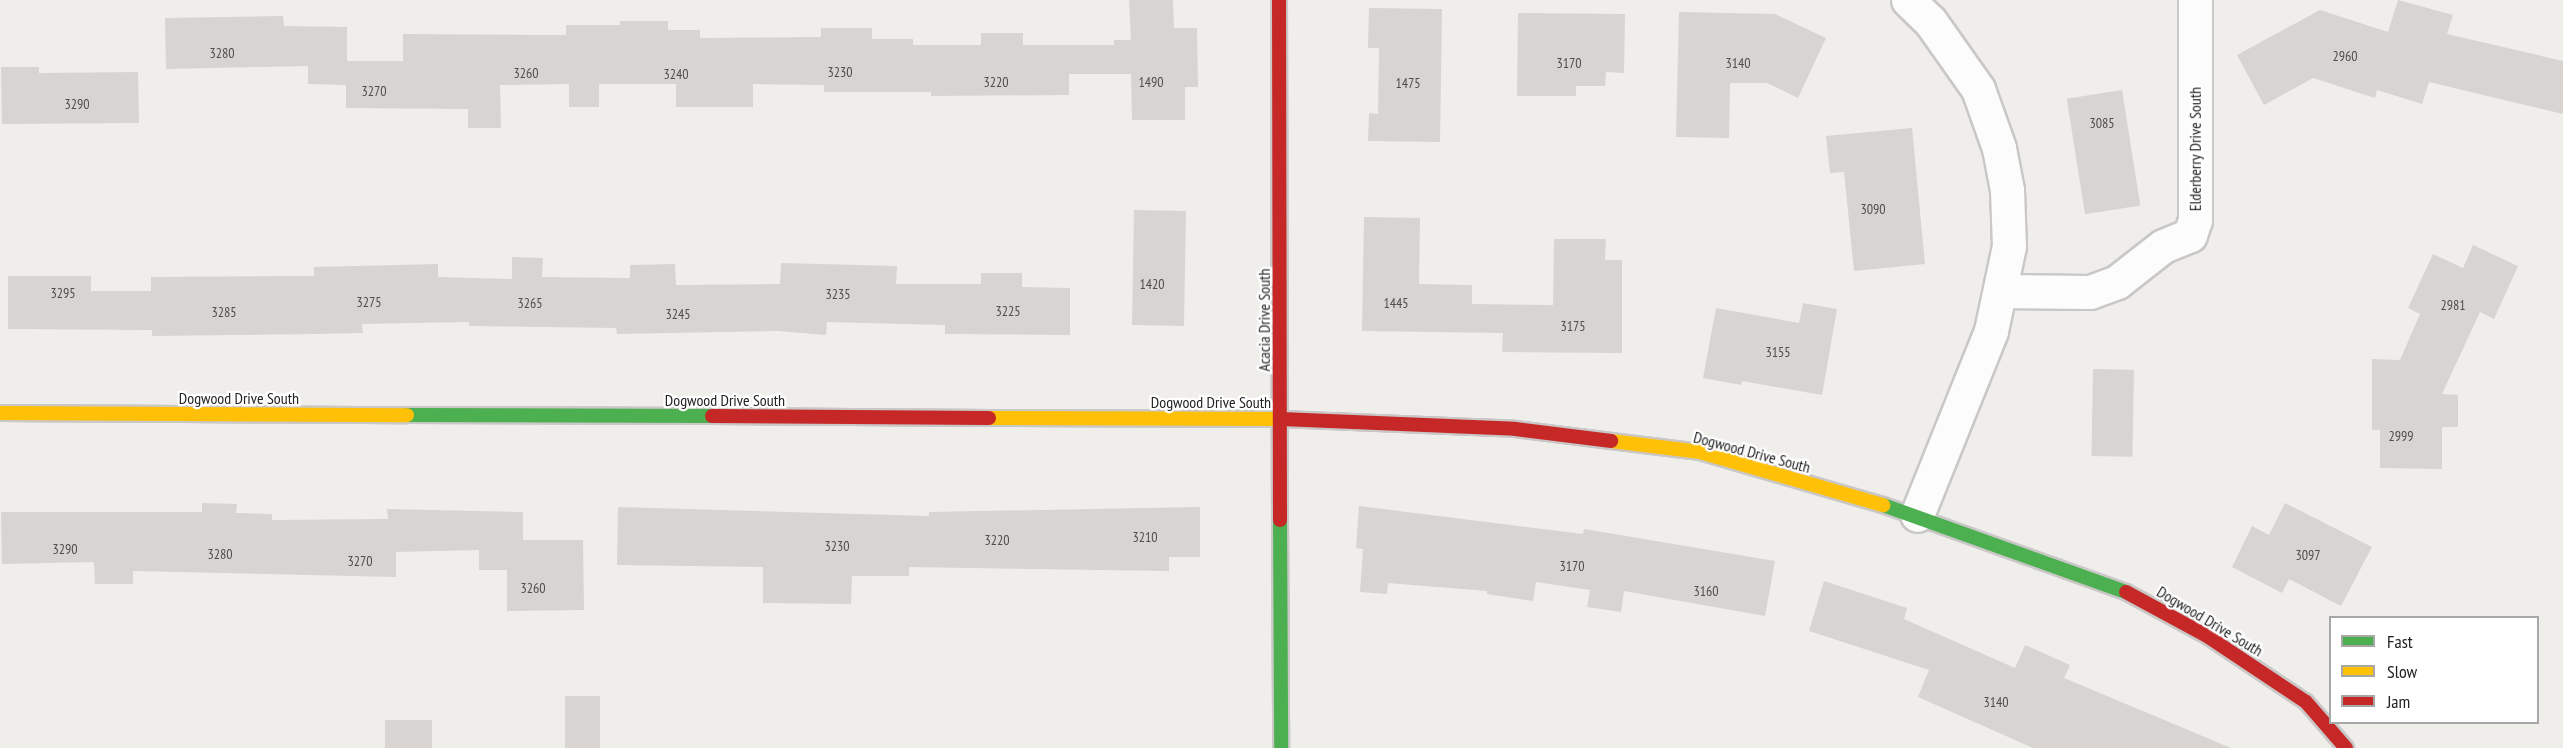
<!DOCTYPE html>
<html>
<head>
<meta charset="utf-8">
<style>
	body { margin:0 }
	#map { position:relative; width:2563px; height:748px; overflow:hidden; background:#f0eeeb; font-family:"PT Sans Narrow",sans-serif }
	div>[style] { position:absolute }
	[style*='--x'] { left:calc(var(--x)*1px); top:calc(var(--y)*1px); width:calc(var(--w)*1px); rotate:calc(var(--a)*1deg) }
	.building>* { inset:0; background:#d7d4d2; transform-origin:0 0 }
	.roads { filter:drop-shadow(2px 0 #c9c8c7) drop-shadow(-2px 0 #c9c8c7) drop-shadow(0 2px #c9c8c7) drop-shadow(0 -2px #c9c8c7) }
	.street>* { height:33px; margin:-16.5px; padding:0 16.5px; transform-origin:16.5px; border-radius:16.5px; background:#fdfcfc }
	.fast>* { height:14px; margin:-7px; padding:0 7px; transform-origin:7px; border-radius:7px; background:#4caf50 }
	.slow>* { height:14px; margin:-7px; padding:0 7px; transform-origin:7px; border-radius:7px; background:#ffc107 }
	.jam>* { height:14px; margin:-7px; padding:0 7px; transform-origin:7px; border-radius:7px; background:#c62828 }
	span { translate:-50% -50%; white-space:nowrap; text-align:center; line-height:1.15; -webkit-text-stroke:4.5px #fff; paint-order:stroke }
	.number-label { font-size:14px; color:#4f4e4e }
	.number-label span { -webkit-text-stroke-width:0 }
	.street-label { font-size:16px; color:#222 }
	.legend { position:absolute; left:2329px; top:616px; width:210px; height:108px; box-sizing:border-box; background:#fff; border:2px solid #a7a7a7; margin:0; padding:8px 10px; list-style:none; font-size:18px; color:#222 }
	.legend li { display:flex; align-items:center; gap:12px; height:30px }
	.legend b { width:30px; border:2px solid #a7a7a7 }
</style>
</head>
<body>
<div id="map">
	<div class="building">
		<div style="clip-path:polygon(1129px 0,1173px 0,1174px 28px,1197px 28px,1198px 87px,1185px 87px,1185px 120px,1132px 120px,1131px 74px,1069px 74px,1069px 95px,931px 96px,931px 92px,824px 92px,824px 85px,753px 84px,753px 107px,676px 107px,676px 84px,599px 84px,599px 107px,569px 107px,569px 84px,500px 85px,501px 128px,468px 128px,468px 109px,346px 108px,346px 85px,308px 84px,308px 66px,166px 69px,165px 18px,283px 16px,284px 26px,347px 27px,347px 61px,403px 61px,403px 34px,566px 35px,566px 25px,620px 25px,620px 21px,668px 21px,668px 30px,700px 30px,700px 38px,821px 37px,821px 28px,872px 28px,872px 39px,913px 39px,913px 45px,981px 45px,981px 33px,1023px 33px,1023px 45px,1114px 45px,1114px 40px,1131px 40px)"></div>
		<div style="clip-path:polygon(2398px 0,2453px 15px,2447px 34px,2563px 61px,2563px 114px,2429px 82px,2422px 104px,2377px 90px,2375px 98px,2313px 78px,2264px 105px,2237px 55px,2320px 10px,2388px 32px)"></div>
		<div style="clip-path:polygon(1369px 8px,1442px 9px,1440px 142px,1368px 141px,1369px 113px,1378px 114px,1379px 48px,1368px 48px)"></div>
		<div style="clip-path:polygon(1679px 12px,1775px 14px,1826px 38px,1798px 98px,1767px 83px,1730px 83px,1729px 138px,1676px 137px)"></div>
		<div style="clip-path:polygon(1518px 13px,1625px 14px,1624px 73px,1606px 72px,1605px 86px,1576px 86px,1576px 96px,1517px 96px)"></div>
		<div style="clip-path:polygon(1px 67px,39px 67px,39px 73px,138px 72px,139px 123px,2px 124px)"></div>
		<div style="left:2122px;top:90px;width:117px;height:56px;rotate:81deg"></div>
		<div style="clip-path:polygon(1912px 128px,1925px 264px,1854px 271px,1844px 172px,1830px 173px,1826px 136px)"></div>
		<div style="left:1134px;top:210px;width:52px;height:115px;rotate:1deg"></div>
		<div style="clip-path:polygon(1364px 217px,1420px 218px,1419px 284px,1472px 285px,1472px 304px,1553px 305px,1554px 239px,1606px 239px,1605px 260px,1622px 260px,1622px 353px,1502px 352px,1503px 333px,1362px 331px)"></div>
		<div style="clip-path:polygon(2473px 245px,2518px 266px,2494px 319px,2480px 312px,2442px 394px,2458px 395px,2458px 427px,2442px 427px,2442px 469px,2380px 468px,2380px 430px,2372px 430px,2372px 359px,2400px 360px,2420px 314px,2408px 308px,2433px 254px,2463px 268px)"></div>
		<div style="clip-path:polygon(512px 257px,543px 258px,542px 277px,630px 278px,630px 265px,675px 264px,676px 285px,780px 284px,781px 263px,897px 266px,896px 284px,981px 284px,981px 273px,1022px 273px,1022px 287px,1070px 288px,1070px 335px,945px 334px,945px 325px,827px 322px,826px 335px,778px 331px,617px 334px,616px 328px,469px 326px,469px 322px,362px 324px,363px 333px,315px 334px,152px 336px,152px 330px,8px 329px,8px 276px,91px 276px,91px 291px,151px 291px,151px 277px,314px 276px,314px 267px,438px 264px,438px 277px,512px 279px)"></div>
		<div style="clip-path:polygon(1803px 303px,1837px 309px,1822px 395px,1742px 381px,1741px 385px,1703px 378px,1716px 308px,1799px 323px)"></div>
		<div style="left:2093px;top:369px;width:41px;height:87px;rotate:1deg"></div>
		<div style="clip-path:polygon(202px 503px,237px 504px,236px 513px,272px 514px,272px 520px,388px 519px,387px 509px,523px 512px,523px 540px,583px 540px,584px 610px,507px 611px,507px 570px,479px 570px,479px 550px,396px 552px,396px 577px,133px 571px,133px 584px,95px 584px,94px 562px,2px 564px,1px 512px,202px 512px)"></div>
		<div style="clip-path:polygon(2285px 503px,2372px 547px,2341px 606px,2289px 579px,2282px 593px,2232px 567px,2252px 526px,2269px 535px)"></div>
		<div style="clip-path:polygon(1359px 506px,1583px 534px,1584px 529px,1775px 561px,1765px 616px,1624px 591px,1621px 612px,1587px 607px,1590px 590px,1536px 582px,1533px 601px,1487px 594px,1487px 591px,1388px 583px,1387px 594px,1360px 592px,1363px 549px,1356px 548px)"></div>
		<div style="clip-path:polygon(618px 507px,929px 516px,929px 512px,1200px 507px,1200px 557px,1169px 557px,1169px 571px,909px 567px,909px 576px,852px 576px,851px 604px,763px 603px,763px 567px,617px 565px)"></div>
		<div style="clip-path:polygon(1824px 581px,1907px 608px,1904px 619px,2015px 668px,2025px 645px,2070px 665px,2064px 678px,2231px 748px,2033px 748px,1918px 697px,1929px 670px,1809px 631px)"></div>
		<div style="left:565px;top:696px;width:35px;height:52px"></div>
		<div style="left:385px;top:720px;width:47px;height:28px"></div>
	</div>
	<div class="roads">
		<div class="street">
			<div style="--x:1908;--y:0;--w:30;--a:44"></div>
			<div style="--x:1930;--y:21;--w:83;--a:54.8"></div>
			<div style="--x:1978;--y:89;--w:63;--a:70.4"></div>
			<div style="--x:1999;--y:148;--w:43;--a:79.2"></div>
			<div style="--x:2007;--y:190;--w:56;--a:88"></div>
			<div style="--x:2009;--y:246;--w:87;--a:102"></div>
			<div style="--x:1991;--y:331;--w:198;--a:111.9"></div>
			<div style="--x:2000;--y:291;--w:90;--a:0.6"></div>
			<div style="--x:2090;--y:292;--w:29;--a:-20"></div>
			<div style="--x:2117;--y:282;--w:58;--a:-38"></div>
			<div style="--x:2163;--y:246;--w:29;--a:-22"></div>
			<div style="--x:2190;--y:235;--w:16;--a:-72"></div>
			<div style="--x:2195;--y:220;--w:220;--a:-90"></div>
		</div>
		<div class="fast">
			<div style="--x:407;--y:415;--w:305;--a:0.2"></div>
			<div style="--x:1883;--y:505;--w:258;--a:19.7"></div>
			<div style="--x:1280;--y:520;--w:228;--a:89.7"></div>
		</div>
		<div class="slow">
			<div style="--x:0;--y:413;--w:407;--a:0.3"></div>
			<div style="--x:989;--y:418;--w:292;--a:0.2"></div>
			<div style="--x:1611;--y:441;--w:90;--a:7"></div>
			<div style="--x:1700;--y:452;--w:191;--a:16.2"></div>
		</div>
		<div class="jam">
			<div style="--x:1279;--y:0;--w:520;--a:89.89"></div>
			<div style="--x:712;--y:416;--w:277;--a:0.4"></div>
			<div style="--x:1281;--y:419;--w:234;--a:2.4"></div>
			<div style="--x:1515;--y:429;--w:97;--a:7.1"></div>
			<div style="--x:2126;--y:592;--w:92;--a:28.5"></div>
			<div style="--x:2207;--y:636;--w:119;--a:33.7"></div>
			<div style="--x:2306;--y:702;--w:61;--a:49"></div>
		</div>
	</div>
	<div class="number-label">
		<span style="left:222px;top:53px">3280</span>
		<span style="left:2345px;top:56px">2960</span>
		<span style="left:1569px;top:63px">3170</span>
		<span style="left:1738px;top:63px">3140</span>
		<span style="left:840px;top:72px">3230</span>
		<span style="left:526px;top:73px">3260</span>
		<span style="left:676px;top:74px">3240</span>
		<span style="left:996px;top:82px">3220</span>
		<span style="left:1151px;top:82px">1490</span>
		<span style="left:1408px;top:83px">1475</span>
		<span style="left:374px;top:91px">3270</span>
		<span style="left:77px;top:104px">3290</span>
		<span style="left:2102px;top:123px">3085</span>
		<span style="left:1873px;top:209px">3090</span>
		<span style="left:1152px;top:284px">1420</span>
		<span style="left:63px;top:293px">3295</span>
		<span style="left:838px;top:294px">3235</span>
		<span style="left:369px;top:302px">3275</span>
		<span style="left:530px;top:303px">3265</span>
		<span style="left:1396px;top:303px">1445</span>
		<span style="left:2453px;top:305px">2981</span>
		<span style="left:1008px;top:311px">3225</span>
		<span style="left:224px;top:312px">3285</span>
		<span style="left:678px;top:314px">3245</span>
		<span style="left:1573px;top:326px">3175</span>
		<span style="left:1778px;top:352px">3155</span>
		<span style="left:2401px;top:436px">2999</span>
		<span style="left:1145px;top:537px">3210</span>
		<span style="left:997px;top:540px">3220</span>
		<span style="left:837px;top:546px">3230</span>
		<span style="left:65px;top:549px">3290</span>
		<span style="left:220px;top:554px">3280</span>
		<span style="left:2308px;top:555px">3097</span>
		<span style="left:360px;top:561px">3270</span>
		<span style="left:1572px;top:566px">3170</span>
		<span style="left:533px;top:588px">3260</span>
		<span style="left:1706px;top:591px">3160</span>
		<span style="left:1996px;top:702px">3140</span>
	</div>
	<div class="street-label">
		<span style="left:2195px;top:149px;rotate:-90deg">Elderberry Drive South</span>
		<span style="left:1264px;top:320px;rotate:-90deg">Acacia Drive South</span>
		<span style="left:239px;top:398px">Dogwood Drive South</span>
		<span style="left:725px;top:400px">Dogwood Drive South</span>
		<span style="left:1211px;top:402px">Dogwood Drive South</span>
		<span style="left:1752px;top:452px;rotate:15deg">Dogwood Drive South</span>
		<span style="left:2210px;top:621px;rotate:31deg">Dogwood Drive South</span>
	</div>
	<ul class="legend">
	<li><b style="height:8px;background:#4caf50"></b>Fast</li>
	<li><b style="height:8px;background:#ffc107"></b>Slow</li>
	<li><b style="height:8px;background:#c62828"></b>Jam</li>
	</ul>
</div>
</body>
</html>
